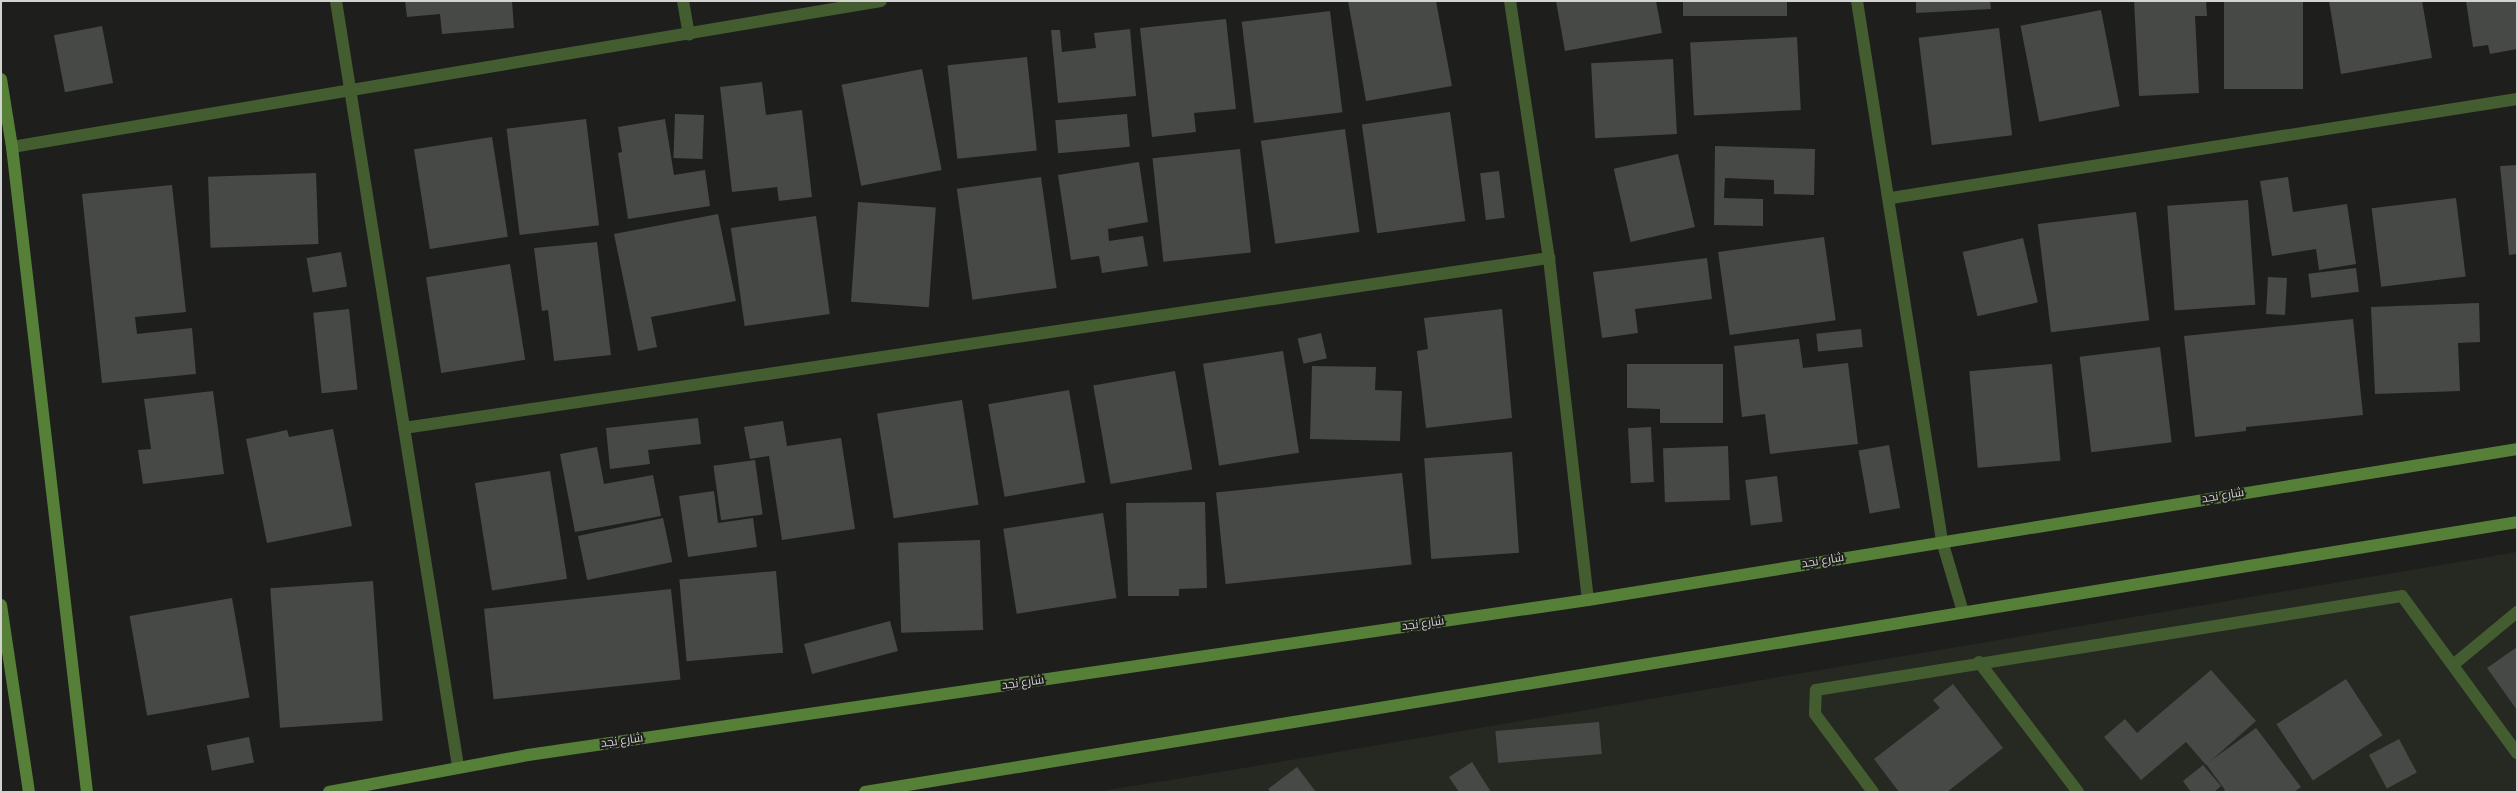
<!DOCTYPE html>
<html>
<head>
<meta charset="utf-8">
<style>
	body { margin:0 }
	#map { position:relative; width:2518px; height:793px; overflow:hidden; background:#1e1f1d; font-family:"Archivo Narrow",Cairo,sans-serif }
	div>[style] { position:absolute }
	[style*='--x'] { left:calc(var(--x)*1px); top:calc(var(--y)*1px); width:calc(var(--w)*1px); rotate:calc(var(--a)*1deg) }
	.built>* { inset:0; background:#252922 }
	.building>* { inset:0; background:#474946; transform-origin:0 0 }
	.street>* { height:12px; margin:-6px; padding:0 6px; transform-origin:6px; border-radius:6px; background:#435d31 }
	.secondary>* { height:12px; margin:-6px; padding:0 6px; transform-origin:6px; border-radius:6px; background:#568038 }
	span { translate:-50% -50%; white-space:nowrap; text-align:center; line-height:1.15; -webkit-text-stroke:4px #1e1f1d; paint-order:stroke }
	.street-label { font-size:12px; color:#d3d4d2 }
	.frame { position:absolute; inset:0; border:2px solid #d3d4d2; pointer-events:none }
</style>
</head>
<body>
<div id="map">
	<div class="built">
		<div style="clip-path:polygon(2517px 552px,2517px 792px,1096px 792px,1208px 774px)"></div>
	</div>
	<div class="building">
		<div style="clip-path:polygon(405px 1px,512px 1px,514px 28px,442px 34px,440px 14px,407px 17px)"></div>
		<div style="clip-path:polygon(1348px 1px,1436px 1px,1452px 86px,1366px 101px)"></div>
		<div style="clip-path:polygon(1556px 1px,1656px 1px,1662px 33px,1565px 51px)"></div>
		<div style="left:1683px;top:1px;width:104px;height:15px"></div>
		<div style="clip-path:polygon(1916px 1px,1990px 1px,1991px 9px,1916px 13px)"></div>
		<div style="clip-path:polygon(2134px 1px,2206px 1px,2207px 16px,2195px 16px,2199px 93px,2139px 96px)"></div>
		<div style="left:2224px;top:1px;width:79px;height:88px"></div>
		<div style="clip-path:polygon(2329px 1px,2422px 1px,2432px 58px,2341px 74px)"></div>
		<div style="clip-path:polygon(2466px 1px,2517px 1px,2517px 49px,2490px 54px,2488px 45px,2473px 47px)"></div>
		<div style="left:2101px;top:10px;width:98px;height:82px;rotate:79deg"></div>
		<div style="left:1330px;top:11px;width:102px;height:89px;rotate:83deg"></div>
		<div style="clip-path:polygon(1226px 19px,1236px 109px,1194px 113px,1196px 132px,1152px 137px,1140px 28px)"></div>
		<div style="left:102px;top:26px;width:58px;height:49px;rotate:79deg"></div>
		<div style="left:1999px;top:28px;width:108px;height:81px;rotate:83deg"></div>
		<div style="clip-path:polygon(1130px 29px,1136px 96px,1058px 103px,1051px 30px,1060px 30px,1062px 52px,1096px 48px,1094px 33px)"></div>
		<div style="left:1797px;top:37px;width:73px;height:107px;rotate:87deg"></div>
		<div style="left:1027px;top:57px;width:94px;height:80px;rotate:84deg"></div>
		<div style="left:1673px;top:59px;width:75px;height:82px;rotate:87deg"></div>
		<div style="left:922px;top:69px;width:103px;height:82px;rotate:79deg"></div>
		<div style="clip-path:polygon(762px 82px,766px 115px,802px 110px,812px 197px,779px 201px,777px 187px,732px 192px,720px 87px)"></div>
		<div style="left:1450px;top:112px;width:110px;height:89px;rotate:82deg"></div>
		<div style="left:675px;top:114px;width:29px;height:44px;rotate:2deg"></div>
		<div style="left:1127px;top:114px;width:33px;height:72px;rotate:85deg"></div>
		<div style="left:586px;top:119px;width:107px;height:80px;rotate:83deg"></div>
		<div style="clip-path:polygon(665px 119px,674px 175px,705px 170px,710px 206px,628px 219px,618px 153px,622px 152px,618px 127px)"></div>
		<div style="left:1345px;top:129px;width:104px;height:85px;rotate:82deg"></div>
		<div style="left:492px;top:137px;width:101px;height:79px;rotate:81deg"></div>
		<div style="clip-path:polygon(1715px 146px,1815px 149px,1814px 195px,1774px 194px,1774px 180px,1725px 178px,1724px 198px,1763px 199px,1763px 226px,1714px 225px)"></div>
		<div style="left:1240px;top:149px;width:104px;height:88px;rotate:84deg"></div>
		<div style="left:1678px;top:154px;width:75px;height:66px;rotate:77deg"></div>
		<div style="clip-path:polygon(1139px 162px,1148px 222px,1108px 229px,1109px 241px,1143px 236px,1148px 266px,1102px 273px,1099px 256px,1071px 260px,1058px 175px)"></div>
		<div style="clip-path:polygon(2517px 165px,2517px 254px,2509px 255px,2500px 166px)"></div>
		<div style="left:1499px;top:171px;width:47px;height:19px;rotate:83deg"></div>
		<div style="left:316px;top:173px;width:71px;height:108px;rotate:88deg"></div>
		<div style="left:1041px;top:177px;width:112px;height:85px;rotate:82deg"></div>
		<div style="clip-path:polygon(2288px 177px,2293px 212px,2347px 204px,2356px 264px,2319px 270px,2316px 249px,2272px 256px,2260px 181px)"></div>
		<div style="clip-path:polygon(172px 185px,186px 312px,135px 317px,137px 334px,192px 328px,196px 374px,102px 383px,82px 194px)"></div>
		<div style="left:2456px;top:198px;width:79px;height:85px;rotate:83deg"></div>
		<div style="left:2248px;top:200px;width:105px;height:81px;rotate:86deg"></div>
		<div style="left:858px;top:202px;width:78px;height:100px;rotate:4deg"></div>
		<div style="left:2136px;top:212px;width:109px;height:99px;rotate:83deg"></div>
		<div style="clip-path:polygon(718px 214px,736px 301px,651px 317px,657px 347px,638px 351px,614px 234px)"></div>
		<div style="left:816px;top:216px;width:99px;height:86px;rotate:82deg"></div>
		<div style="left:1824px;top:237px;width:84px;height:107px;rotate:82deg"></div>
		<div style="left:2023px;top:238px;width:66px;height:62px;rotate:77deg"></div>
		<div style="clip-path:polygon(597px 242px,611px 355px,554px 361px,548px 310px,542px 311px,534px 248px)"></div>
		<div style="left:341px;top:252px;width:35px;height:35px;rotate:80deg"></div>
		<div style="clip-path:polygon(1707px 258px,1712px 299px,1635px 309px,1638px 333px,1602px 338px,1593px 272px)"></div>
		<div style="left:510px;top:264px;width:97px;height:85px;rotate:81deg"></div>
		<div style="left:2356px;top:268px;width:24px;height:48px;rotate:83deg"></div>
		<div style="left:2268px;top:277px;width:19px;height:37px;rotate:3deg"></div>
		<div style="clip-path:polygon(2479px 303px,2480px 342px,2458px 343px,2460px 391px,2375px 394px,2371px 307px)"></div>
		<div style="left:349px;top:309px;width:81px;height:36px;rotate:84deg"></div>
		<div style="clip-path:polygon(1502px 309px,1512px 418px,1426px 428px,1417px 351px,1428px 349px,1424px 318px)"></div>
		<div style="clip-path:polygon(2353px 319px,2363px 415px,2246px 427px,2246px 431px,2195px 437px,2184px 336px)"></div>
		<div style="left:1861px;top:329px;width:18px;height:45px;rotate:84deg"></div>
		<div style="left:1321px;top:333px;width:26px;height:24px;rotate:77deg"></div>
		<div style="clip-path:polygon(1799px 339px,1803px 368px,1848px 363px,1858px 444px,1770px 454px,1765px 414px,1742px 417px,1734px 346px)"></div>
		<div style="left:2160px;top:347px;width:96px;height:81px;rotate:83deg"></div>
		<div style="left:1283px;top:351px;width:103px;height:81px;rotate:81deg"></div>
		<div style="clip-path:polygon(1627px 364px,1723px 364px,1723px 423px,1660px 423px,1660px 409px,1627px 408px)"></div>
		<div style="left:2052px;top:364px;width:97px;height:83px;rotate:85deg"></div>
		<div style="clip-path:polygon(1312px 366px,1376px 367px,1375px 390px,1402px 391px,1400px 441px,1310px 439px)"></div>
		<div style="left:1175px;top:371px;width:100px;height:83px;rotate:80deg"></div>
		<div style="left:1069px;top:390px;width:94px;height:82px;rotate:80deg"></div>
		<div style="clip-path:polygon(213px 391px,224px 474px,143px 484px,138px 450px,151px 449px,144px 399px)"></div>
		<div style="left:962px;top:400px;width:106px;height:86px;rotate:81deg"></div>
		<div style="clip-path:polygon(698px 418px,701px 444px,648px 450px,650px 464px,610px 469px,606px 428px)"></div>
		<div style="clip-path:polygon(783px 421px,787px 446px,841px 438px,855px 529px,782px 540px,769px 456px,750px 459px,744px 427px)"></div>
		<div style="left:1651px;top:427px;width:55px;height:23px;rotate:87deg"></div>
		<div style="clip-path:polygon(333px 429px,352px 526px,267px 543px,246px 439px,287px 430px,289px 437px)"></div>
		<div style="left:1889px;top:445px;width:64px;height:31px;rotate:80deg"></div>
		<div style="left:1728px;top:446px;width:54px;height:65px;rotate:88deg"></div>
		<div style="clip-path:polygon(597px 447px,604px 484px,653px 475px,661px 516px,575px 532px,560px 454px)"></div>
		<div style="left:1512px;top:452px;width:101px;height:88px;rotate:86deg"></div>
		<div style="left:755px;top:460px;width:55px;height:42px;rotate:82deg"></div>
		<div style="left:550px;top:471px;width:109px;height:76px;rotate:81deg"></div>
		<div style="left:1402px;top:473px;width:92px;height:187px;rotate:84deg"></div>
		<div style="left:1777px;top:476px;width:46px;height:32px;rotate:83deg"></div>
		<div style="clip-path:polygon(714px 491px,718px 523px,753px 518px,757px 547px,688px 557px,679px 496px)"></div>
		<div style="clip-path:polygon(1205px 502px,1207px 588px,1179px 589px,1179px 596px,1128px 596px,1126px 503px)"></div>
		<div style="left:1103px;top:513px;width:86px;height:101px;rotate:81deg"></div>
		<div style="left:663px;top:518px;width:45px;height:87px;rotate:78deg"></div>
		<div style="left:980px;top:540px;width:90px;height:82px;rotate:88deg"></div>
		<div style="left:776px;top:571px;width:82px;height:97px;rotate:85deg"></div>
		<div style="left:373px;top:581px;width:140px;height:103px;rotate:86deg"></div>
		<div style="left:671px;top:589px;width:91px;height:188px;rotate:84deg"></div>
		<div style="left:232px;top:598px;width:101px;height:104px;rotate:80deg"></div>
		<div style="left:890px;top:621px;width:31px;height:89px;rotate:75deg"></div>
		<div style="clip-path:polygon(2517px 647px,2517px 710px,2487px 668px)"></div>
		<div style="clip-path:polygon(2211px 670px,2256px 721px,2206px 765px,2186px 742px,2141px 780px,2104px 737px,2125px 719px,2137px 733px)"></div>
		<div style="left:2346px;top:679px;width:67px;height:83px;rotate:57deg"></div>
		<div style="clip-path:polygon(1953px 684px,2003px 748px,1947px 792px,1899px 792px,1874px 759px,1940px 708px,1933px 700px)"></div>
		<div style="left:1599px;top:722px;width:32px;height:104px;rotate:85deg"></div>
		<div style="clip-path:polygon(2256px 728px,2301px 787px,2294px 792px,2222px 792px,2225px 790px,2206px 764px)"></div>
		<div style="left:249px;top:737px;width:26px;height:43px;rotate:79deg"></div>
		<div style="left:2399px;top:739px;width:38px;height:34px;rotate:62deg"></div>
		<div style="clip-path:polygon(1472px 762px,1491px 792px,1459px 792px,1449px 777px)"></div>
		<div style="clip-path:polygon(2203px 765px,2221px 786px,2214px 792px,2191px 792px,2183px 781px)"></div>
		<div style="clip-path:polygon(1297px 767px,1316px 792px,1271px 792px,1268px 789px)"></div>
	</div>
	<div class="street">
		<div style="--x:336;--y:1;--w:775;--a:80.94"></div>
		<div style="--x:683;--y:1;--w:34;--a:80"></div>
		<div style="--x:1510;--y:1;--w:260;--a:81.4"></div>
		<div style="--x:1549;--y:258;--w:344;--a:83.5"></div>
		<div style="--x:1857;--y:1;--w:547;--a:81.05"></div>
		<div style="--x:1942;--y:541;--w:74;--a:73.5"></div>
		<div style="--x:12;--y:147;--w:881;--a:-9.54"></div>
		<div style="--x:1891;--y:198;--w:634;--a:-8.99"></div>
		<div style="--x:404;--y:428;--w:1158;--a:-8.45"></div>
		<div style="--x:1979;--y:662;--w:163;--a:52.7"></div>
		<div style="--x:2453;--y:665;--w:83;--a:-39.6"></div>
		<div style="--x:1873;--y:792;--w:97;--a:-126.6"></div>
		<div style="--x:1815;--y:714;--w:24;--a:-88"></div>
		<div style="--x:1816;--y:690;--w:593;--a:-9.11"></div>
		<div style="--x:2402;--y:596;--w:195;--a:53.8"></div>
	</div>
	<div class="secondary">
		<div style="--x:1;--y:79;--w:69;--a:80.8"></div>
		<div style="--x:12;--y:147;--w:649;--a:83.37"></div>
		<div style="--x:1;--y:605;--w:189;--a:81.5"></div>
		<div style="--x:329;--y:792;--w:202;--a:-10.5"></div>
		<div style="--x:528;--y:755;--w:1071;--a:-8.32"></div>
		<div style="--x:1588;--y:600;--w:941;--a:-9.23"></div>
		<div style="--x:865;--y:792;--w:1674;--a:-9.28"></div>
	</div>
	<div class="street-label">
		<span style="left:2223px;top:496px;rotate:-9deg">شارع نجد</span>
		<span style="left:1823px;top:561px;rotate:-9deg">شارع نجد</span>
		<span style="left:1423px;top:624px;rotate:-8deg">شارع نجد</span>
		<span style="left:1023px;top:683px;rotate:-8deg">شارع نجد</span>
		<span style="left:622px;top:741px;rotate:-8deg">شارع نجد</span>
	</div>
	<div class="frame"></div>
</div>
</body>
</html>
